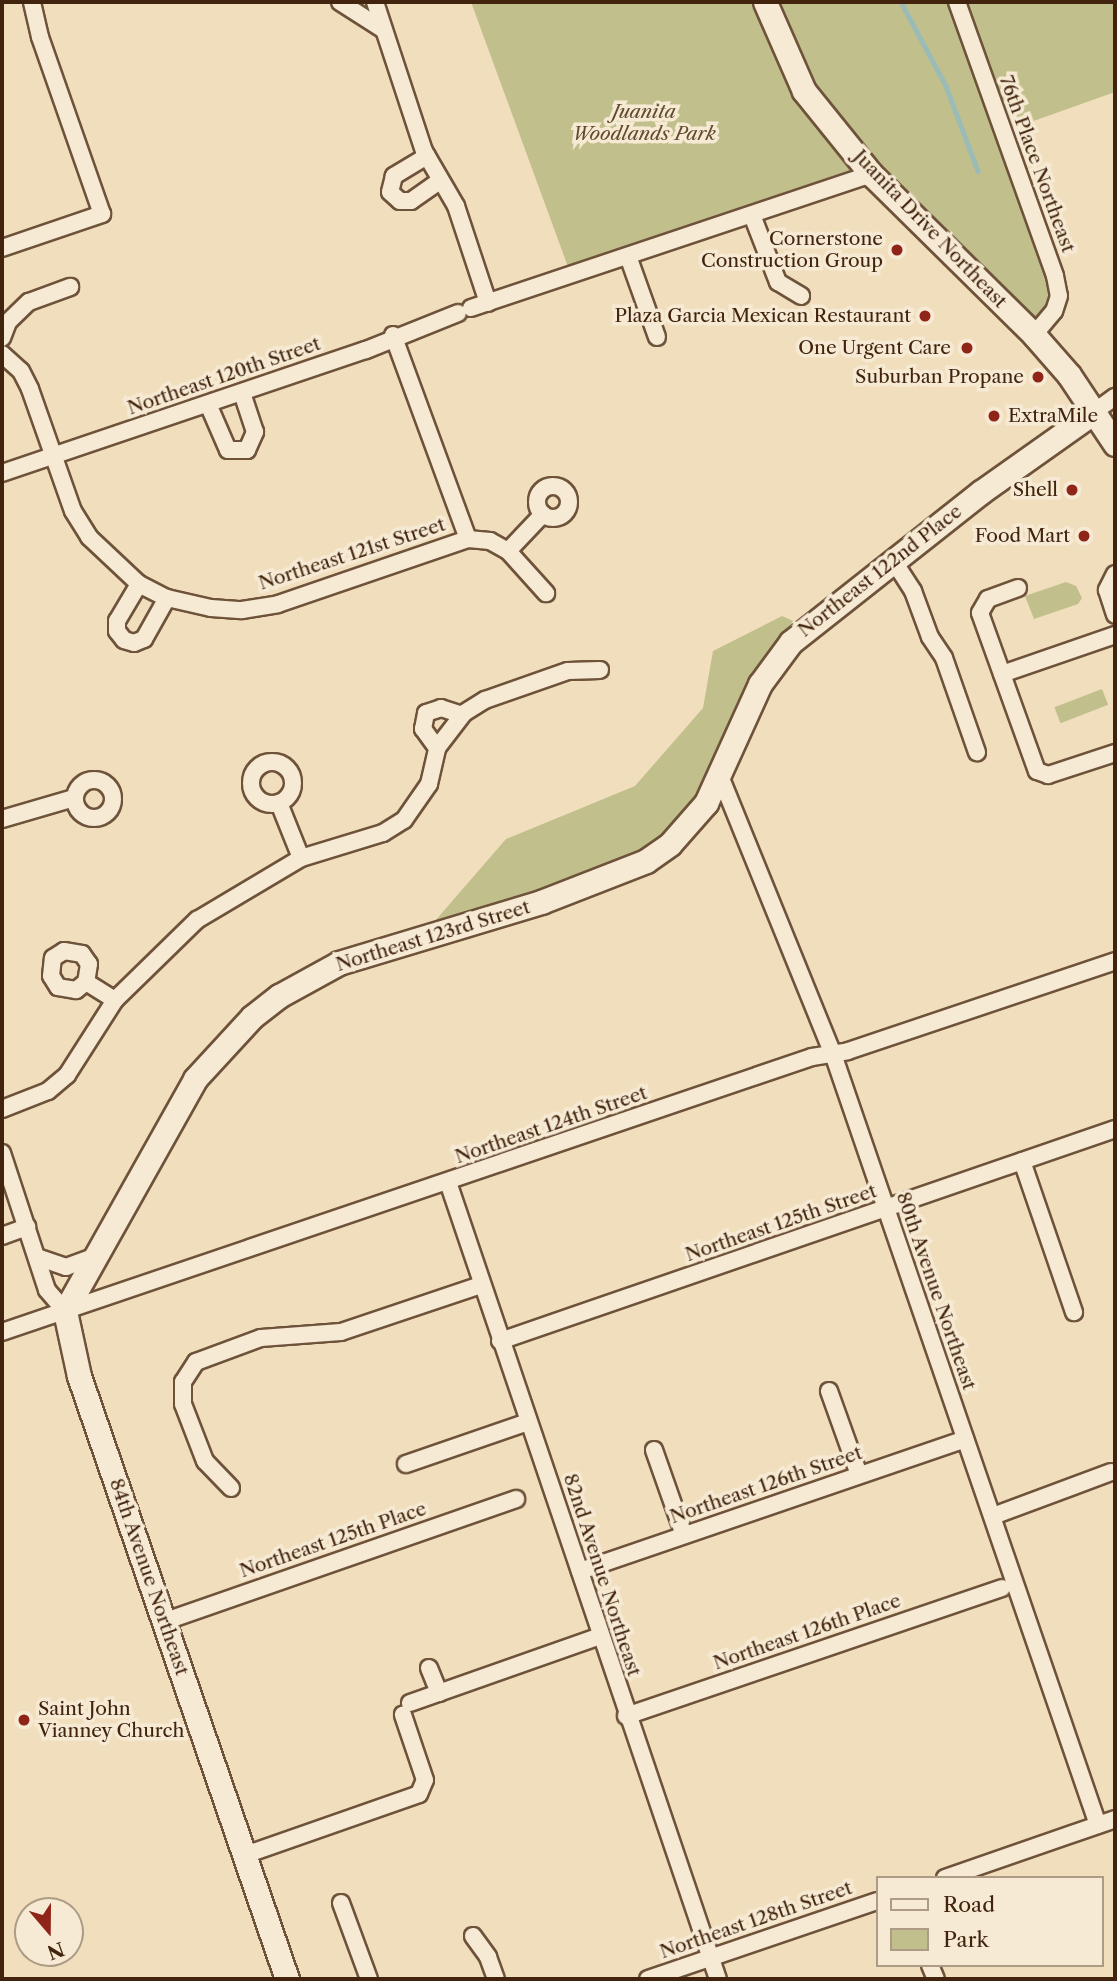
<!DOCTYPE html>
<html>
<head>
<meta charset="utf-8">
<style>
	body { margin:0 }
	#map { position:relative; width:1117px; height:1981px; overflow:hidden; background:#f1debd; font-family:"Libre Caslon Text",serif }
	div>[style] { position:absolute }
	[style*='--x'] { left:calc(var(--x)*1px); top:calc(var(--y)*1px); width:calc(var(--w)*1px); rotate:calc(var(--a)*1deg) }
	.green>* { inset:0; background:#c1bf8c; transform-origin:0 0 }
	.stream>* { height:4.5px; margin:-2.25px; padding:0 2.25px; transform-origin:2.25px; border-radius:2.25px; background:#9bbbb6 }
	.roads { filter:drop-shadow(2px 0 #6e523a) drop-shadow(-2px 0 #6e523a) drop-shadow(0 2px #6e523a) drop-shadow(0 -2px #6e523a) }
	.street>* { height:16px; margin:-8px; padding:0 8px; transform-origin:8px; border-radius:8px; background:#f6ead4 }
	.street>.ring { margin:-8px; padding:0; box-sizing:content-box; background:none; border:16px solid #f6ead4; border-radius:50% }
	.secondary>* { height:23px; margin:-11.5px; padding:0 11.5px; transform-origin:11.5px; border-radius:11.5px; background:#f6ead4 }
	.dots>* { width:19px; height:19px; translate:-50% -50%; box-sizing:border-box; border:4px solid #f6ead4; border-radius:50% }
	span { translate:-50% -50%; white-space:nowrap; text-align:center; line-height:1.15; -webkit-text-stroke:7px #f6ead4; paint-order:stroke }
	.park-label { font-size:19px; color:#624b2e; font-style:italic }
	.street-label { font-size:19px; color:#42240e }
	.poi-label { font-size:19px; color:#42240e }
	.right { translate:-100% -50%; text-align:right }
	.left { translate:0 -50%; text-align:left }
	.frame { position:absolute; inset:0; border:4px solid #42240e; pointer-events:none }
	.legend { position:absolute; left:876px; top:1876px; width:228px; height:91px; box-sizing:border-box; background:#f6ead4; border:2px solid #ae9b85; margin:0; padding:9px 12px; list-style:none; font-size:21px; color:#42240e }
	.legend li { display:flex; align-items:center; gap:14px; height:35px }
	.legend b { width:35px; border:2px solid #ae9b85 }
	.north { position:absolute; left:14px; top:1897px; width:70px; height:70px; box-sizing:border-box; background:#f6ead4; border:2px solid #ae9b85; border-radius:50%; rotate:160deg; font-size:19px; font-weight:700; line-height:28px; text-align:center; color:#42240e }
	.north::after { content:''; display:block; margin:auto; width:24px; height:32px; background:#8f2418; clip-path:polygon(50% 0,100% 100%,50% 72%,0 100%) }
</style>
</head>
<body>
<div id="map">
	<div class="green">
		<div style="clip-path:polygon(471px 2px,1115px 2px,1115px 92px,1003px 132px,1059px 296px,1034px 335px,871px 174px,571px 275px)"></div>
		<div style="clip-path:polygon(1066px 582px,1076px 586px,1082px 598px,1078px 604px,1034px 619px,1025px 596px)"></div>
		<div style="clip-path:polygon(782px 616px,802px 625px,670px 844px,422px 936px,506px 839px,635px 786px,703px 708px,713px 651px)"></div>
		<div style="left:1102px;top:689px;width:17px;height:51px;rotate:69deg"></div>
	</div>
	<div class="stream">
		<div style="--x:901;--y:2;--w:95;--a:61.8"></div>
		<div style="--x:946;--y:86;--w:91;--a:69.4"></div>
	</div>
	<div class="roads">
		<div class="street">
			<div style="--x:340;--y:2;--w:52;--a:32.5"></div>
			<div style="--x:375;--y:2;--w:157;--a:71.8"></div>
			<div style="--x:424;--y:151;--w:64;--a:59.8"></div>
			<div style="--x:456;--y:206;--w:102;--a:71.7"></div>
			<div style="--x:957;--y:2;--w:291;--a:70.3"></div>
			<div style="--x:1055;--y:276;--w:20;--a:79"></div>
			<div style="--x:1059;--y:296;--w:16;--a:108"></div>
			<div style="--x:1054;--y:311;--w:31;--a:130"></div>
			<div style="--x:427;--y:156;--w:39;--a:149"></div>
			<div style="--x:394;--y:176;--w:16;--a:104"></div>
			<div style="--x:390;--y:192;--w:13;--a:42"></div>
			<div style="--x:400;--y:201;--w:11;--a:0"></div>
			<div style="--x:411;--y:201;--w:35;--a:-35"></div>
			<div style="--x:752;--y:215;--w:72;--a:68.8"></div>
			<div style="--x:778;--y:282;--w:27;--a:31"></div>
			<div style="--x:2;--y:248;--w:106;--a:-18.8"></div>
			<div style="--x:102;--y:214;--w:188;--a:-109.3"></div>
			<div style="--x:40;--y:37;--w:36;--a:-103"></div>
			<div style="--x:628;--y:256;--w:86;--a:70.3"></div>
			<div style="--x:471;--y:308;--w:422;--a:-18.5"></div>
			<div style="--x:393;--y:335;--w:217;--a:69.8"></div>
			<div style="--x:468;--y:539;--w:22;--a:5"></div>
			<div style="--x:490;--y:541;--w:21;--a:29"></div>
			<div style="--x:508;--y:551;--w:57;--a:47.9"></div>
			<div style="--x:2;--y:338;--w:17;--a:-69"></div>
			<div style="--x:8;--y:322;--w:29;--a:-44"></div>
			<div style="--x:29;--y:302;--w:44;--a:-20.1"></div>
			<div style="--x:2;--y:354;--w:25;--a:42"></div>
			<div style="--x:21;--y:371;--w:20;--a:63"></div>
			<div style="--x:30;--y:389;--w:129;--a:70.6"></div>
			<div style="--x:73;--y:511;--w:31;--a:58"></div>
			<div style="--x:89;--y:537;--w:69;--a:43.2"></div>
			<div style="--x:139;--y:584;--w:31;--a:27"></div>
			<div style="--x:167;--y:598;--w:45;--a:12.8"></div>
			<div style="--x:211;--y:608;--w:31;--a:4"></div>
			<div style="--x:242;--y:610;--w:36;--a:-9"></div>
			<div style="--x:278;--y:604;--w:201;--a:-18.9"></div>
			<div style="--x:208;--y:404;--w:50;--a:66.5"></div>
			<div style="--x:228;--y:450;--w:19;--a:0"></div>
			<div style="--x:247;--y:450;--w:20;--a:-66"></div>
			<div style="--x:255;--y:432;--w:41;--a:-108.4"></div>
			<div style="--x:1094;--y:412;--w:26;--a:-36"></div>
			<div style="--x:2;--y:473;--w:384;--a:-18.7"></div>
			<div style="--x:366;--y:350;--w:99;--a:-21.9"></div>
			<div class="ring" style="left:537px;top:486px;width:16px;height:16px"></div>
			<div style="--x:508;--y:551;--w:51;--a:-46.6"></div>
			<div style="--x:893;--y:560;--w:37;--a:57"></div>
			<div style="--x:913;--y:591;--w:49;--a:69.7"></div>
			<div style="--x:930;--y:637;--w:25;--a:56"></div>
			<div style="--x:944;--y:658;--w:100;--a:70.7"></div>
			<div style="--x:1115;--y:574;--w:18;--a:117"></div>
			<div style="--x:1107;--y:590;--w:26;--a:72"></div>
			<div style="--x:139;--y:584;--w:43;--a:120.7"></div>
			<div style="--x:117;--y:621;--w:10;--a:90"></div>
			<div style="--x:117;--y:631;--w:11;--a:52"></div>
			<div style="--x:124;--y:640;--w:10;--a:17"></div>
			<div style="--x:134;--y:643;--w:11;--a:-22"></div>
			<div style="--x:144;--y:639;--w:47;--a:-60.7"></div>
			<div style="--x:1018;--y:588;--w:32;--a:160"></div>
			<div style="--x:988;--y:599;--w:16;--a:120"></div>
			<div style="--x:980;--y:613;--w:168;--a:70.2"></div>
			<div style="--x:1037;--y:771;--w:12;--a:20"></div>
			<div style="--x:1048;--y:775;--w:71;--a:-18.2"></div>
			<div style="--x:1002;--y:674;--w:120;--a:-19"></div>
			<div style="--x:437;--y:748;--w:24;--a:-126"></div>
			<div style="--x:423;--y:729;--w:16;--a:-79"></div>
			<div style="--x:426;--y:713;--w:16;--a:-18"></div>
			<div style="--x:441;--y:708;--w:22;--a:18"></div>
			<div class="ring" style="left:251px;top:762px;width:26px;height:26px"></div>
			<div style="--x:720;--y:776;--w:300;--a:67.9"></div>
			<div style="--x:833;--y:1054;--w:815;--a:71.03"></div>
			<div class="ring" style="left:75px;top:780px;width:22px;height:22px"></div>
			<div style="--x:279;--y:803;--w:59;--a:68.2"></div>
			<div style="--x:2;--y:819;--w:75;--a:-16.3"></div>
			<div style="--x:86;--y:982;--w:13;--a:141"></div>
			<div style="--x:76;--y:990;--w:18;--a:-171"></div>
			<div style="--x:58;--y:987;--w:13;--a:-122"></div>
			<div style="--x:51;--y:976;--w:18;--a:-84"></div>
			<div style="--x:53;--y:958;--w:13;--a:-32"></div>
			<div style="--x:64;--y:951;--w:18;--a:9"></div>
			<div style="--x:82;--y:954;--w:12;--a:55"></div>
			<div style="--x:89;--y:964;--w:18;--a:99"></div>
			<div style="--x:86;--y:982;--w:34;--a:32"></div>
			<div style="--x:2;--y:1109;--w:49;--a:-21.4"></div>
			<div style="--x:48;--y:1091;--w:25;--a:-40"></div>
			<div style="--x:67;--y:1075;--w:89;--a:-57.4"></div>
			<div style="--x:115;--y:1000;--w:115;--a:-44.3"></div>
			<div style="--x:197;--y:920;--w:121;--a:-30.8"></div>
			<div style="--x:301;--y:858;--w:86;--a:-17"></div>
			<div style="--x:383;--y:833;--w:25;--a:-32"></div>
			<div style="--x:404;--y:820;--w:44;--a:-55.2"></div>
			<div style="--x:429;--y:784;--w:37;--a:-77"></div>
			<div style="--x:437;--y:748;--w:44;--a:-52.4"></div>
			<div style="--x:464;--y:713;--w:25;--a:-32"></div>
			<div style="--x:485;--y:700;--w:88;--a:-19.3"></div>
			<div style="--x:568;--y:671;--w:32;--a:-2"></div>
			<div style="--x:2;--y:1153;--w:144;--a:71.8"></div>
			<div style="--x:47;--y:1290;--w:28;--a:49"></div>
			<div style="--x:1022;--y:1161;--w:160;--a:71"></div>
			<div style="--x:448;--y:1182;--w:841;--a:71.29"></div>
			<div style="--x:2;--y:1236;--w:27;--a:-20"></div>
			<div style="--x:37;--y:1257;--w:31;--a:19"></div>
			<div style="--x:66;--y:1267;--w:29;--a:-20"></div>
			<div style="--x:2;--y:1332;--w:855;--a:-18.75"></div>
			<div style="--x:812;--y:1057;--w:36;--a:-9"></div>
			<div style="--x:848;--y:1051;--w:282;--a:-18.6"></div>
			<div style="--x:500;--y:1341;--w:651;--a:-19.02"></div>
			<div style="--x:829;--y:1391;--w:89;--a:70.3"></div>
			<div style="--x:654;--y:1450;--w:90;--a:70.6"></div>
			<div style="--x:406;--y:1464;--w:129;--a:-19"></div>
			<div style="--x:231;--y:1488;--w:37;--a:-134"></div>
			<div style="--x:205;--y:1461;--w:61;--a:-111.1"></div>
			<div style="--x:183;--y:1404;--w:22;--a:-90"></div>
			<div style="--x:183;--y:1382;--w:24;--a:-57"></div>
			<div style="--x:196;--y:1362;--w:69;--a:-20.3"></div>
			<div style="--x:261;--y:1338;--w:80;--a:-4.3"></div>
			<div style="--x:341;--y:1332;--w:148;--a:-18.6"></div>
			<div style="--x:993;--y:1516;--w:126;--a:-20.4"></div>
			<div style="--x:580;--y:1571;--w:407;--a:-18.9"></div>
			<div style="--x:163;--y:1622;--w:374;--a:-19.2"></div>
			<div style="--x:429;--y:1668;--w:27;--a:68"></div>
			<div style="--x:410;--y:1703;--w:201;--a:-19.4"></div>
			<div style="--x:626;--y:1716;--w:397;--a:-18.8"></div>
			<div style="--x:245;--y:1855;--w:184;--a:-19.3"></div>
			<div style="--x:419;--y:1794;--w:15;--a:-67"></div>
			<div style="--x:425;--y:1780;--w:69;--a:-108.7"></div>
			<div style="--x:945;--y:1878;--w:180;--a:-19.1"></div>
			<div style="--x:341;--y:1903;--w:81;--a:69.8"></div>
			<div style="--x:473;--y:1936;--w:26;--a:54"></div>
			<div style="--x:488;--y:1957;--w:23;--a:70"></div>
			<div style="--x:930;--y:1965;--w:15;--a:67"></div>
			<div style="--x:648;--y:1979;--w:242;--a:-18.8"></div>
		</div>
		<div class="secondary">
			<div style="--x:765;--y:2;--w:97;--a:66.3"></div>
			<div style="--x:804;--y:91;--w:107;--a:51.1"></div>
			<div style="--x:871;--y:174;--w:229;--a:44.6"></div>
			<div style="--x:1034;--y:335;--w:53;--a:48.8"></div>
			<div style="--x:1069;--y:375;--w:83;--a:56.3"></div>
			<div style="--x:287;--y:1979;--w:638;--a:-109.03"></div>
			<div style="--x:79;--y:1376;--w:66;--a:-102.2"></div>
			<div style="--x:65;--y:1311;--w:266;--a:-60.7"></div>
			<div style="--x:195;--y:1079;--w:84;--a:-47.4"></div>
			<div style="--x:252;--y:1017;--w:34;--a:-38"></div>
			<div style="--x:279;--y:996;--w:68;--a:-28.8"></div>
			<div style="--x:339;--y:963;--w:211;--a:-16.8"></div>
			<div style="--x:541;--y:902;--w:113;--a:-21.3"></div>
			<div style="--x:646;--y:861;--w:29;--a:-35"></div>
			<div style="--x:670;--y:844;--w:55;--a:-48.7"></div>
			<div style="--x:706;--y:803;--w:131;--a:-65.6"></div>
			<div style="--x:760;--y:684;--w:52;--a:-53.6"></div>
			<div style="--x:791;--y:642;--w:242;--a:-38.3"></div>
			<div style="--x:981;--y:492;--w:138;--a:-35.3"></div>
		</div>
	</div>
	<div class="dots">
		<div style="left:897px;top:250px;background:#8f2418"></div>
		<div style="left:925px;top:316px;background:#8f2418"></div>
		<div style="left:967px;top:348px;background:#8f2418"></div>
		<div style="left:1038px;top:377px;background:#8f2418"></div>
		<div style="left:994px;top:416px;background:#8f2418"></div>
		<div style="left:1072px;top:490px;background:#8f2418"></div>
		<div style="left:1084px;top:536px;background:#8f2418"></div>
		<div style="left:24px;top:1720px;background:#8f2418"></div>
	</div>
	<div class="park-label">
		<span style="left:644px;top:123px">Juanita<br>Woodlands Park</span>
	</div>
	<div class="street-label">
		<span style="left:1037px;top:164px;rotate:70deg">76th Place Northeast</span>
		<span style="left:930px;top:229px;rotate:46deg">Juanita Drive Northeast</span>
		<span style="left:224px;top:376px;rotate:-19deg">Northeast 120th Street</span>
		<span style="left:352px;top:554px;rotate:-18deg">Northeast 121st Street</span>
		<span style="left:880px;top:571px;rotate:-38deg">Northeast 122nd Place</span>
		<span style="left:433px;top:936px;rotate:-17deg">Northeast 123rd Street</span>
		<span style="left:551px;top:1125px;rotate:-19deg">Northeast 124th Street</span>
		<span style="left:781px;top:1223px;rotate:-19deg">Northeast 125th Street</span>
		<span style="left:936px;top:1291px;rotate:71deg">80th Avenue Northeast</span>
		<span style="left:766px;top:1485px;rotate:-19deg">Northeast 126th Street</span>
		<span style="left:333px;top:1540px;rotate:-19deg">Northeast 125th Place</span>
		<span style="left:602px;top:1575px;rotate:72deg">82nd Avenue Northeast</span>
		<span style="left:149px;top:1577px;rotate:71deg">84th Avenue Northeast</span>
		<span style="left:807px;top:1632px;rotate:-19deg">Northeast 126th Place</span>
		<span style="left:756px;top:1920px;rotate:-19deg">Northeast 128th Street</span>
	</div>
	<div class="poi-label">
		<span class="right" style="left:883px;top:250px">Cornerstone<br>Construction Group</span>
		<span class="right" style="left:911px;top:316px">Plaza Garcia Mexican Restaurant</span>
		<span class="right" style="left:951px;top:348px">One Urgent Care</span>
		<span class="right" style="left:1024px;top:377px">Suburban Propane</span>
		<span class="left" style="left:1008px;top:416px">ExtraMile</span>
		<span class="right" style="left:1058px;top:490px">Shell</span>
		<span class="right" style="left:1070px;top:536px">Food Mart</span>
		<span class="left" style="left:38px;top:1720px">Saint John<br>Vianney Church</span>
	</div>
	<div class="frame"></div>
	<ul class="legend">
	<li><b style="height:9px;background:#f6ead4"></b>Road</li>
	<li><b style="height:19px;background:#c1bf8c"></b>Park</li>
	</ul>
	<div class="north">N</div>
</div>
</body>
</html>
